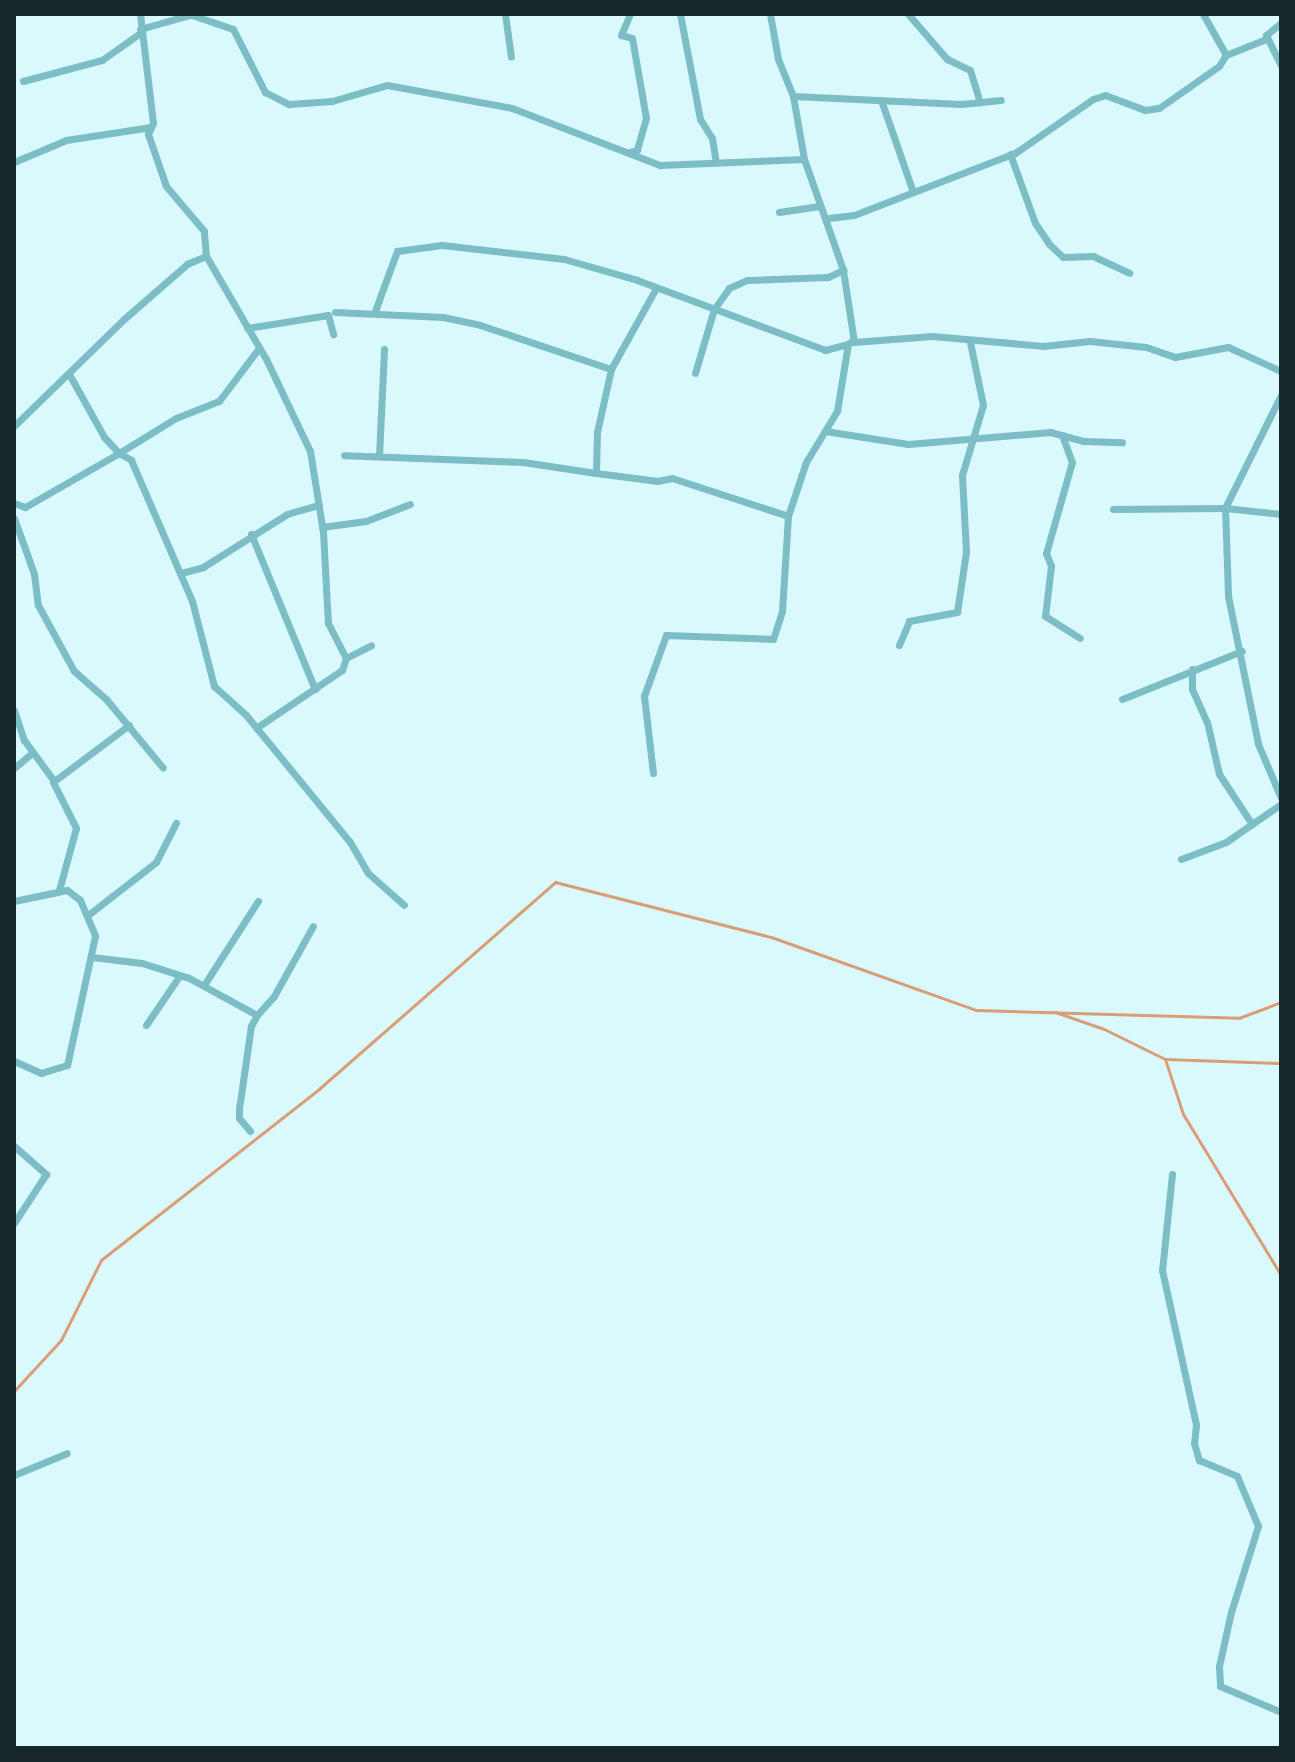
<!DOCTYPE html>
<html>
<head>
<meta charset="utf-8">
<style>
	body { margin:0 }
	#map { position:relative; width:1295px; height:1762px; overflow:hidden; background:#d9f9fd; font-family:Figtree,sans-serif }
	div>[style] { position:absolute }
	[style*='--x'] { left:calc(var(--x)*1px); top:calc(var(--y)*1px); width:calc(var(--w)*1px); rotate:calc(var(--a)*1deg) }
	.stream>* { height:3px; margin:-1.5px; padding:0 1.5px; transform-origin:1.5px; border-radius:1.5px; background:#d99e76 }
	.street>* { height:7px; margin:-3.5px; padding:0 3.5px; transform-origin:3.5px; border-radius:3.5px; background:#7cbdc6 }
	span { translate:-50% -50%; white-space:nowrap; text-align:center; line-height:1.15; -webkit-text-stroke:8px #d9f9fd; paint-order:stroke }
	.frame { position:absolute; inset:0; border:16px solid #182729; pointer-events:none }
</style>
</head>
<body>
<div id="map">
	<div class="stream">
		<div style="--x:1055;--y:1012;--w:52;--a:19.1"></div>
		<div style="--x:1104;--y:1029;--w:68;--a:26.2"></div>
		<div style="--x:1165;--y:1059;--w:116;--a:2"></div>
		<div style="--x:1165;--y:1059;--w:58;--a:71.9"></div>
		<div style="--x:1183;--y:1114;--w:188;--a:58.7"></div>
		<div style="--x:14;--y:1391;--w:69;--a:-47.3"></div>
		<div style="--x:61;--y:1340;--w:89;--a:-63.4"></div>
		<div style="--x:101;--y:1260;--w:278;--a:-38.1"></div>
		<div style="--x:320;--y:1088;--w:313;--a:-41.2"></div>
		<div style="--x:555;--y:882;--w:223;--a:14.3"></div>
		<div style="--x:771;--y:937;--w:218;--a:19.6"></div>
		<div style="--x:976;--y:1010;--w:263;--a:1.7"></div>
		<div style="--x:1239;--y:1018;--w:45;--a:-20.9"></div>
	</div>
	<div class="street">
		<div style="--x:189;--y:14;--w:46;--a:18.8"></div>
		<div style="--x:233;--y:29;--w:71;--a:63.1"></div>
		<div style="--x:265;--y:92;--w:27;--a:27"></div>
		<div style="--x:289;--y:104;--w:43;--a:-4"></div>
		<div style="--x:332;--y:101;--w:57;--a:-16.2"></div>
		<div style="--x:387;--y:85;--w:127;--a:10.4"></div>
		<div style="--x:512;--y:108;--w:159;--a:21.1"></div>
		<div style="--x:660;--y:165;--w:144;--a:-2.4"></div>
		<div style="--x:505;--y:14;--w:43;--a:82.1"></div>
		<div style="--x:630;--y:14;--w:23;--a:113"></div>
		<div style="--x:621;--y:35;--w:11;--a:15"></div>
		<div style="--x:632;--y:38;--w:81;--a:80.1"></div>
		<div style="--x:646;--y:118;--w:33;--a:106"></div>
		<div style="--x:637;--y:150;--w:7;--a:164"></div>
		<div style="--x:680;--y:14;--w:107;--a:79.2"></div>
		<div style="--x:700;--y:119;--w:22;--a:58"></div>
		<div style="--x:712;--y:138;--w:24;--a:81"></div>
		<div style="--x:770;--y:14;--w:46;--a:79.9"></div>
		<div style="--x:778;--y:59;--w:40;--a:68"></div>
		<div style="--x:793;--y:96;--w:64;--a:80.1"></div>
		<div style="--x:804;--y:159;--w:118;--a:70.6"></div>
		<div style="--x:843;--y:270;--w:73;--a:81.3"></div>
		<div style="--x:854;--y:342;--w:78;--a:-4.4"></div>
		<div style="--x:932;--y:336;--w:111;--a:5.1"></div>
		<div style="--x:1043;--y:346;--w:47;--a:-6.1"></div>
		<div style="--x:1090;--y:341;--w:56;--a:6.1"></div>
		<div style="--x:1146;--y:347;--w:31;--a:19"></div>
		<div style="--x:1175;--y:357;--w:54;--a:-10.7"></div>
		<div style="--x:1228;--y:347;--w:58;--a:24.4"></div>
		<div style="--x:908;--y:14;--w:60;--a:49.1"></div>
		<div style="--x:947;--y:59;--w:25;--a:26"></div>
		<div style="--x:970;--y:70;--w:34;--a:73"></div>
		<div style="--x:1203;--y:14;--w:47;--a:60.7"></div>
		<div style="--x:1281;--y:23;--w:19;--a:141"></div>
		<div style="--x:1266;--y:35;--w:34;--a:64"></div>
		<div style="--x:140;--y:29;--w:51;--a:-15.9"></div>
		<div style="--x:23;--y:81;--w:82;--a:-14.9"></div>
		<div style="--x:102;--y:60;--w:47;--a:-35.4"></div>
		<div style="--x:793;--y:96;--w:168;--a:2.7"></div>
		<div style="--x:961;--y:104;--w:40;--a:-5.7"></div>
		<div style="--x:881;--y:100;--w:97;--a:70.8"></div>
		<div style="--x:1010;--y:154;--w:73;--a:70.1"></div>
		<div style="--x:1035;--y:223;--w:25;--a:56"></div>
		<div style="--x:1049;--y:244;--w:19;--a:43"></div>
		<div style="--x:1063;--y:257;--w:30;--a:-2"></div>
		<div style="--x:1093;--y:256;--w:40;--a:25"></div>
		<div style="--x:14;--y:162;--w:56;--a:-22.9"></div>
		<div style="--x:66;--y:140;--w:86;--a:-8.7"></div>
		<div style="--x:779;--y:212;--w:41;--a:-8.3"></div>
		<div style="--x:829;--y:218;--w:25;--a:-7"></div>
		<div style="--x:854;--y:215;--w:173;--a:-21.1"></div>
		<div style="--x:1015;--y:153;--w:95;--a:-34.7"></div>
		<div style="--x:1093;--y:99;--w:13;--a:-18"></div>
		<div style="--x:1105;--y:95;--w:43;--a:20.6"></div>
		<div style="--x:1145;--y:110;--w:14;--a:-8"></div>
		<div style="--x:1159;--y:108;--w:73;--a:-35"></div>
		<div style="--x:1219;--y:66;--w:13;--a:-58"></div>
		<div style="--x:1226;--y:55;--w:43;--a:-21.8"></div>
		<div style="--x:206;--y:256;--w:121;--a:59.8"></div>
		<div style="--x:267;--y:361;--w:100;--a:64.5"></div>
		<div style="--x:310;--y:451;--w:82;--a:80.9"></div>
		<div style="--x:323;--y:532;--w:91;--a:86.9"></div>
		<div style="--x:328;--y:623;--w:39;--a:63"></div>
		<div style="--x:346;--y:658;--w:28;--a:-27"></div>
		<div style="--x:375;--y:311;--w:64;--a:-69.9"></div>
		<div style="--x:397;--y:251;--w:45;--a:-7.6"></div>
		<div style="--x:442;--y:245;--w:123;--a:6.5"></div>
		<div style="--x:564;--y:259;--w:76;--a:16"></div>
		<div style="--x:637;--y:280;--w:201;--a:20.4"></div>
		<div style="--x:825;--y:350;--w:24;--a:-15"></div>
		<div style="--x:335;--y:312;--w:108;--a:2.7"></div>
		<div style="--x:443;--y:317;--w:38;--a:12"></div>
		<div style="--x:480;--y:325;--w:138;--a:18.6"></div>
		<div style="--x:611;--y:369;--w:65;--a:102.5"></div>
		<div style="--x:597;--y:432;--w:41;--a:91.4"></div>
		<div style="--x:596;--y:473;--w:74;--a:-171.4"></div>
		<div style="--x:523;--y:462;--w:179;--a:-177.8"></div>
		<div style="--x:247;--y:328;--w:82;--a:-9.1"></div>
		<div style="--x:328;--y:315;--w:20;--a:75"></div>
		<div style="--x:611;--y:369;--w:90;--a:-60.9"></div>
		<div style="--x:695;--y:373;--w:67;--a:-73.5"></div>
		<div style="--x:714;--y:309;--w:26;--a:-54"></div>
		<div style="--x:729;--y:288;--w:20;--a:-24"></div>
		<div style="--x:747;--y:280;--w:81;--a:-2.1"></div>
		<div style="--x:828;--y:277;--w:17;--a:-25"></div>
		<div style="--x:69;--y:374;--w:72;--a:60.9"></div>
		<div style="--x:104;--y:437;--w:22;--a:47"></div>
		<div style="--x:119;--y:453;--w:67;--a:-31.6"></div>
		<div style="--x:176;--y:418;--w:46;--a:-21.6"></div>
		<div style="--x:219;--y:401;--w:66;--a:-53"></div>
		<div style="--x:1281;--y:395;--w:126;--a:116.4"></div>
		<div style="--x:1225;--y:508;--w:88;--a:88"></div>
		<div style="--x:1228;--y:596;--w:151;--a:78.5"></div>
		<div style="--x:1258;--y:744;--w:59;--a:66.9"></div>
		<div style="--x:14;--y:426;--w:153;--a:-44.2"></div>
		<div style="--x:124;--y:319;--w:84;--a:-41.1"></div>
		<div style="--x:187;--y:264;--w:21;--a:-23"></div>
		<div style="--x:206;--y:256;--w:25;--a:-95"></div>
		<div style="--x:204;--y:231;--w:59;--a:-130.2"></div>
		<div style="--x:166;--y:186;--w:55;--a:-109.1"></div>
		<div style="--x:148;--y:134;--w:12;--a:-66"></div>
		<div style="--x:153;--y:123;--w:110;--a:-96.8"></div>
		<div style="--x:825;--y:431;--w:84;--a:8.9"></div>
		<div style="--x:908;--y:444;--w:143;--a:-4.8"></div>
		<div style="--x:1050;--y:432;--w:35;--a:15"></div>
		<div style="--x:1084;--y:441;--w:38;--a:2"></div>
		<div style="--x:1062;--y:435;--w:29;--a:70"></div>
		<div style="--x:1072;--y:462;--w:95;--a:105.9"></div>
		<div style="--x:1046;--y:553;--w:14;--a:69"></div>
		<div style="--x:1051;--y:566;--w:50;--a:96.8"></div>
		<div style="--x:1045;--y:616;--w:41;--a:32.2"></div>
		<div style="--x:379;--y:456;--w:107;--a:-87.3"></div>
		<div style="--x:596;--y:473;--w:62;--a:7.5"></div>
		<div style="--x:657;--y:481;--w:15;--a:-11"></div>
		<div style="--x:672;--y:478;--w:122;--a:18.1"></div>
		<div style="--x:14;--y:503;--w:12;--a:20"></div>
		<div style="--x:25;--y:507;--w:108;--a:-29.9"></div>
		<div style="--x:119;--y:453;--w:14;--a:30"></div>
		<div style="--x:131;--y:460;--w:154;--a:66.6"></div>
		<div style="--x:192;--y:601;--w:88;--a:75.5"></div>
		<div style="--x:214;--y:686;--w:43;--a:42.2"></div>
		<div style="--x:246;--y:715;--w:164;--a:50.7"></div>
		<div style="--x:350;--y:842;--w:36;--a:60"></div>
		<div style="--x:368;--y:873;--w:48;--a:41.6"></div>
		<div style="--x:1113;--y:509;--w:112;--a:-0.5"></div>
		<div style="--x:1225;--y:508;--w:56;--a:6.1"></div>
		<div style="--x:14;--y:518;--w:59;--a:70.3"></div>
		<div style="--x:34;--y:574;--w:31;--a:83"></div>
		<div style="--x:38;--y:605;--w:75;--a:61.4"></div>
		<div style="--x:74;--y:671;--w:43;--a:41.2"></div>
		<div style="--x:106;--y:699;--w:89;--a:50.4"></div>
		<div style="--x:322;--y:527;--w:44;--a:-7.8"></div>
		<div style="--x:366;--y:521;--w:47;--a:-21.1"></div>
		<div style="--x:251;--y:534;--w:168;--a:67.6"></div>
		<div style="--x:181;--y:573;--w:23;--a:-15"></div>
		<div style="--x:203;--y:567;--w:99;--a:-32.2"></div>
		<div style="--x:287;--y:514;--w:33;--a:-16"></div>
		<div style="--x:899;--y:645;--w:26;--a:-67"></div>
		<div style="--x:909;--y:621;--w:49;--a:-10.6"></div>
		<div style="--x:957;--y:612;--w:61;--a:-81.5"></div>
		<div style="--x:966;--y:552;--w:77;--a:-93"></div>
		<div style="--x:962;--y:475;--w:73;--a:-73.3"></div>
		<div style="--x:983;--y:405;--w:64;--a:-101.7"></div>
		<div style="--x:1192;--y:669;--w:20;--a:90"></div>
		<div style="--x:1192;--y:689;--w:36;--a:66"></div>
		<div style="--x:1207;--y:722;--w:53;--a:77"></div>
		<div style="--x:1219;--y:774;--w:60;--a:56.6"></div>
		<div style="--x:1122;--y:699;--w:129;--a:-21.8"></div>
		<div style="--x:14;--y:710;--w:32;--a:72"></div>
		<div style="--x:24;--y:740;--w:51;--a:53.8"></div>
		<div style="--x:256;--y:728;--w:104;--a:-34"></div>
		<div style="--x:342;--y:670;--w:13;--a:-72"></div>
		<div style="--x:14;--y:768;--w:23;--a:-40"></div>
		<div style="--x:653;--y:773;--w:78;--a:-96.7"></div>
		<div style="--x:644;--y:696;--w:65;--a:-70.2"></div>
		<div style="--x:666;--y:635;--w:107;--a:2.1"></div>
		<div style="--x:773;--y:639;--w:29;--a:-72"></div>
		<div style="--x:782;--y:611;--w:95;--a:-86.4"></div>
		<div style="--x:788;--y:516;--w:57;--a:-71.6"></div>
		<div style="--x:806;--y:462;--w:60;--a:-58.7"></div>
		<div style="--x:837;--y:411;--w:68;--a:-80.7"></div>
		<div style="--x:848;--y:344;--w:6;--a:-39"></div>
		<div style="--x:1181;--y:859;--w:48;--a:-20.7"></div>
		<div style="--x:1226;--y:842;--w:67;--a:-34.6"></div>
		<div style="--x:59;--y:890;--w:64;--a:-74.7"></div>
		<div style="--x:76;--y:828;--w:51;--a:-116.6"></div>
		<div style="--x:53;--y:782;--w:95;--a:-36.9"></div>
		<div style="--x:14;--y:901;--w:54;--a:-11.7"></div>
		<div style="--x:67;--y:890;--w:16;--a:38"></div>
		<div style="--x:80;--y:900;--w:39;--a:67"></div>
		<div style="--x:95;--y:936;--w:132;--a:102.2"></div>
		<div style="--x:67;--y:1065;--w:27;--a:163"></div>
		<div style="--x:41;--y:1073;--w:30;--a:-156"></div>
		<div style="--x:88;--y:915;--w:86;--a:-37.9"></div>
		<div style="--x:156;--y:862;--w:44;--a:-62.9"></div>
		<div style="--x:92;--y:957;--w:50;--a:6.8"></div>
		<div style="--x:142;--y:963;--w:49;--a:17.7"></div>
		<div style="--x:189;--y:978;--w:77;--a:28.6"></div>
		<div style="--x:257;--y:1015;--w:25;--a:-48"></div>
		<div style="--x:274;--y:996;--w:80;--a:-60.9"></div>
		<div style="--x:204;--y:985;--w:100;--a:-57.3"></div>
		<div style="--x:146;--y:1025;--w:60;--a:-55.8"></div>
		<div style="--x:250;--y:1131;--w:17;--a:-130"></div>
		<div style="--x:239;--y:1118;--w:9;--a:-90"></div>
		<div style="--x:239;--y:1109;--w:84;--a:-81.8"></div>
		<div style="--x:251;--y:1026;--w:13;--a:-61"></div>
		<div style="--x:14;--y:1146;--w:43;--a:41.2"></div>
		<div style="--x:46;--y:1174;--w:59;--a:123.1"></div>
		<div style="--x:1172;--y:1174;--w:97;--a:95.9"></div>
		<div style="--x:1162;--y:1270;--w:159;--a:77.6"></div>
		<div style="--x:1196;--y:1425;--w:18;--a:96"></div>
		<div style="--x:1194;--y:1443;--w:18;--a:74"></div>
		<div style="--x:1199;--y:1460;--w:41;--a:22.8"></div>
		<div style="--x:1237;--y:1476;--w:54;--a:67.2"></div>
		<div style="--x:1258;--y:1526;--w:90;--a:107.4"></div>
		<div style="--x:1231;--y:1612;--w:55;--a:102.5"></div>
		<div style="--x:1219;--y:1666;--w:20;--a:87"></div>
		<div style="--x:1220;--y:1686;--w:66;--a:23.1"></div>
		<div style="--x:14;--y:1475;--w:57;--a:-22.5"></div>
	</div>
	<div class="frame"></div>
</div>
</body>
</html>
